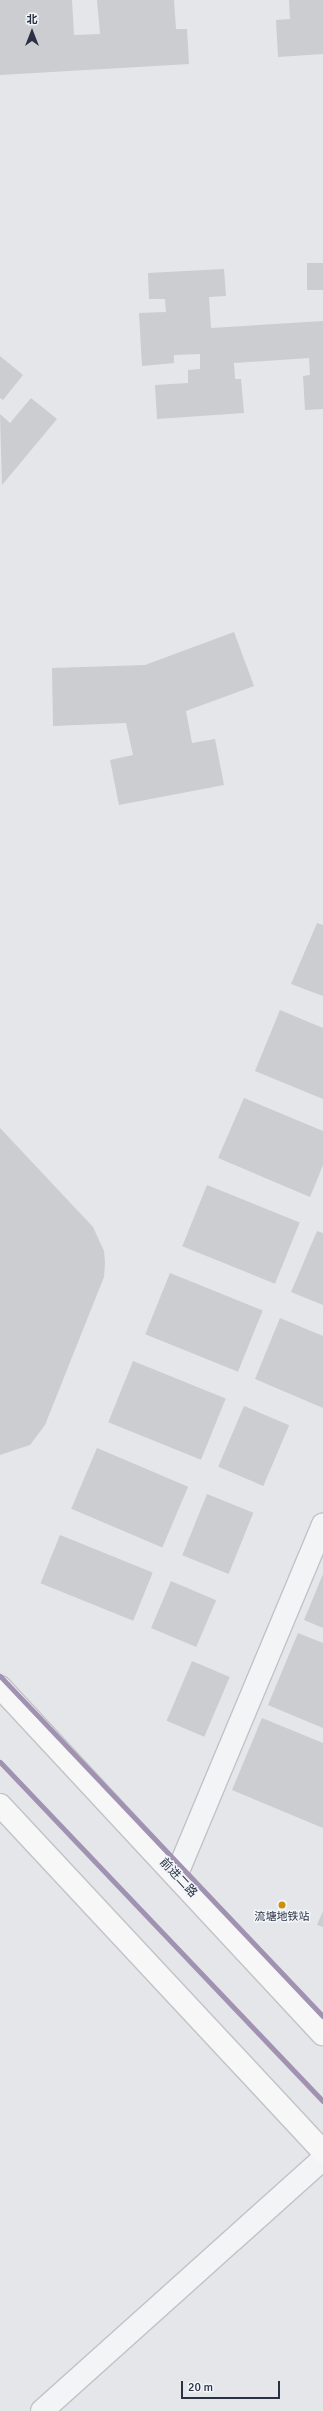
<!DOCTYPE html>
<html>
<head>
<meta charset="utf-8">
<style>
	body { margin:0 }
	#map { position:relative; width:323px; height:2411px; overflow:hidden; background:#e4e6e9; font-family:Signika,"Noto Sans SC",sans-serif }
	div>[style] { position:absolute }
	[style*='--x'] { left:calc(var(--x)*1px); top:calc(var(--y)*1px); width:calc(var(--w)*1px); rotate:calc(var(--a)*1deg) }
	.building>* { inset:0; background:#cbcdd1; transform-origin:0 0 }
	.roads { filter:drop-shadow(1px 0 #c1c3c7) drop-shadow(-1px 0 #c1c3c7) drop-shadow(0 1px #c1c3c7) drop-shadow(0 -1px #c1c3c7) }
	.minor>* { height:22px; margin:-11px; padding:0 11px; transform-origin:11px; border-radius:11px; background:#f3f4f6 }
	.major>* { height:22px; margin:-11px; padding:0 11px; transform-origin:11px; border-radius:11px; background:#f7f7f7 }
	.metro-1>* { height:5px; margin:-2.5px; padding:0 2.5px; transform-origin:2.5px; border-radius:2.5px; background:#a192b2 }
	.dots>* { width:11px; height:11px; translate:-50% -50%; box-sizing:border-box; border:2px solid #f1f4f8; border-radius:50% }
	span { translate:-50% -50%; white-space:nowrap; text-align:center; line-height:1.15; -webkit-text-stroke:3px #f1f4f8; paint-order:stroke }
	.bus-label { font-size:11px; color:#293143 }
	.street-label { font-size:12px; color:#293143 }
	.north { position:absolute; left:12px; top:12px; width:40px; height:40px; -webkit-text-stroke:3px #f1f4f8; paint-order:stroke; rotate:0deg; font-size:11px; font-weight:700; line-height:16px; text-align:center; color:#293143 }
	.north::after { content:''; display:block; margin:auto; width:14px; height:18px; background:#293143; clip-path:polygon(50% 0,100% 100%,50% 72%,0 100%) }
	.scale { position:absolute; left:181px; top:2381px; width:99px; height:18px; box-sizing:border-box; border:2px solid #293143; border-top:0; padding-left:5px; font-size:12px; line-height:14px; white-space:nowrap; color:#293143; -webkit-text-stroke:3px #f1f4f8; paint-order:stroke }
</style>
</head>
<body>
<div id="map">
	<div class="building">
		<div style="clip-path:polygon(0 0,72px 0,74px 35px,100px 34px,97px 0,174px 0,176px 29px,187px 29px,189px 64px,0 75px)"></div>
		<div style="clip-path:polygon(289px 0,323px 0,323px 54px,278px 57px,276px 20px,290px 19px)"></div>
		<div style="left:323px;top:263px;width:27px;height:16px;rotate:90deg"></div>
		<div style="clip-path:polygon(224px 269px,226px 296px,209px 297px,211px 328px,323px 321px,323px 409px,305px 410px,303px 376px,310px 375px,309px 358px,234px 363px,235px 379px,241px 379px,244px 413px,157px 419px,155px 385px,188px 383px,188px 370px,200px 369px,200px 354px,174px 355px,174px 363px,142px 366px,139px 313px,166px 312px,165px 299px,149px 299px,148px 273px)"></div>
		<div style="clip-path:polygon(0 356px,23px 375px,3px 400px,0 398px)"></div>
		<div style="clip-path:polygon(31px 398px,57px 419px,2px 485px,0 414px,10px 423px)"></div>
		<div style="clip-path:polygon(234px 632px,254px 686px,186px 711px,192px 743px,215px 739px,224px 785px,119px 805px,110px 760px,133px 755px,126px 723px,53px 726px,52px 668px,145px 665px)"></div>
		<div style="clip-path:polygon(317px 923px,323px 925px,323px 996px,291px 984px)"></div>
		<div style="clip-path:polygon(280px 1010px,323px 1028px,323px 1099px,255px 1071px)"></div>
		<div style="clip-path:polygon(244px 1098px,323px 1131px,323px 1165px,310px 1197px,218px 1158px)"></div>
		<div style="clip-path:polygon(0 1128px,93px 1227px,104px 1251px,105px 1263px,104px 1277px,45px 1425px,30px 1445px,0 1455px)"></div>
		<div style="left:207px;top:1185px;width:100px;height:66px;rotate:22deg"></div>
		<div style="clip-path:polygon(317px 1231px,323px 1233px,323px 1305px,291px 1292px)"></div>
		<div style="left:170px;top:1273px;width:100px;height:66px;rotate:22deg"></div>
		<div style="clip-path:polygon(280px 1318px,323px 1336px,323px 1408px,255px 1379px)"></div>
		<div style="left:133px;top:1361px;width:100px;height:66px;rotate:22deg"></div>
		<div style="left:244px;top:1406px;width:49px;height:66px;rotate:23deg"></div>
		<div style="left:97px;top:1448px;width:99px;height:66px;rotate:23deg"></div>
		<div style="left:207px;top:1494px;width:50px;height:66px;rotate:22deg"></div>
		<div style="left:60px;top:1535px;width:100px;height:52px;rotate:22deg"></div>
		<div style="clip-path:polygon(323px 1574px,323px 1628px,304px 1620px)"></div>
		<div style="left:171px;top:1581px;width:49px;height:51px;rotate:23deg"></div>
		<div style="clip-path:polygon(298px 1633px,323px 1643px,323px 1728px,268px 1705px)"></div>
		<div style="left:192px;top:1661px;width:41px;height:65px;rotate:23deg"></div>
		<div style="clip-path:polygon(262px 1718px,323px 1743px,323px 1828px,232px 1790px)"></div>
		<div style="clip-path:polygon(323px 1911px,323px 1927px,317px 1925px)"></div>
	</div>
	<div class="roads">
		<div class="minor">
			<div style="--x:176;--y:1876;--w:381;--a:-67.3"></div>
			<div style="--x:42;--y:2411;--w:377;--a:-41.9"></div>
		</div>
		<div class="major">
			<div style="--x:0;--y:1687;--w:474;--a:47.1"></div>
			<div style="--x:0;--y:1805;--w:473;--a:47"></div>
		</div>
	</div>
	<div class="metro-1">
		<div style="--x:0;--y:1676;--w:469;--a:46.5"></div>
		<div style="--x:0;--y:1762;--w:468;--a:46.4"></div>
	</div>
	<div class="dots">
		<div style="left:282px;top:1905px;background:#ce8f0d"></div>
	</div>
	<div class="bus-label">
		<span style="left:282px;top:1917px">流塘地铁站</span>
	</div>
	<div class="street-label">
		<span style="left:178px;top:1878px;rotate:47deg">前进二路</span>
	</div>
	<div class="north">北</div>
	<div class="scale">20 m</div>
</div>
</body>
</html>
